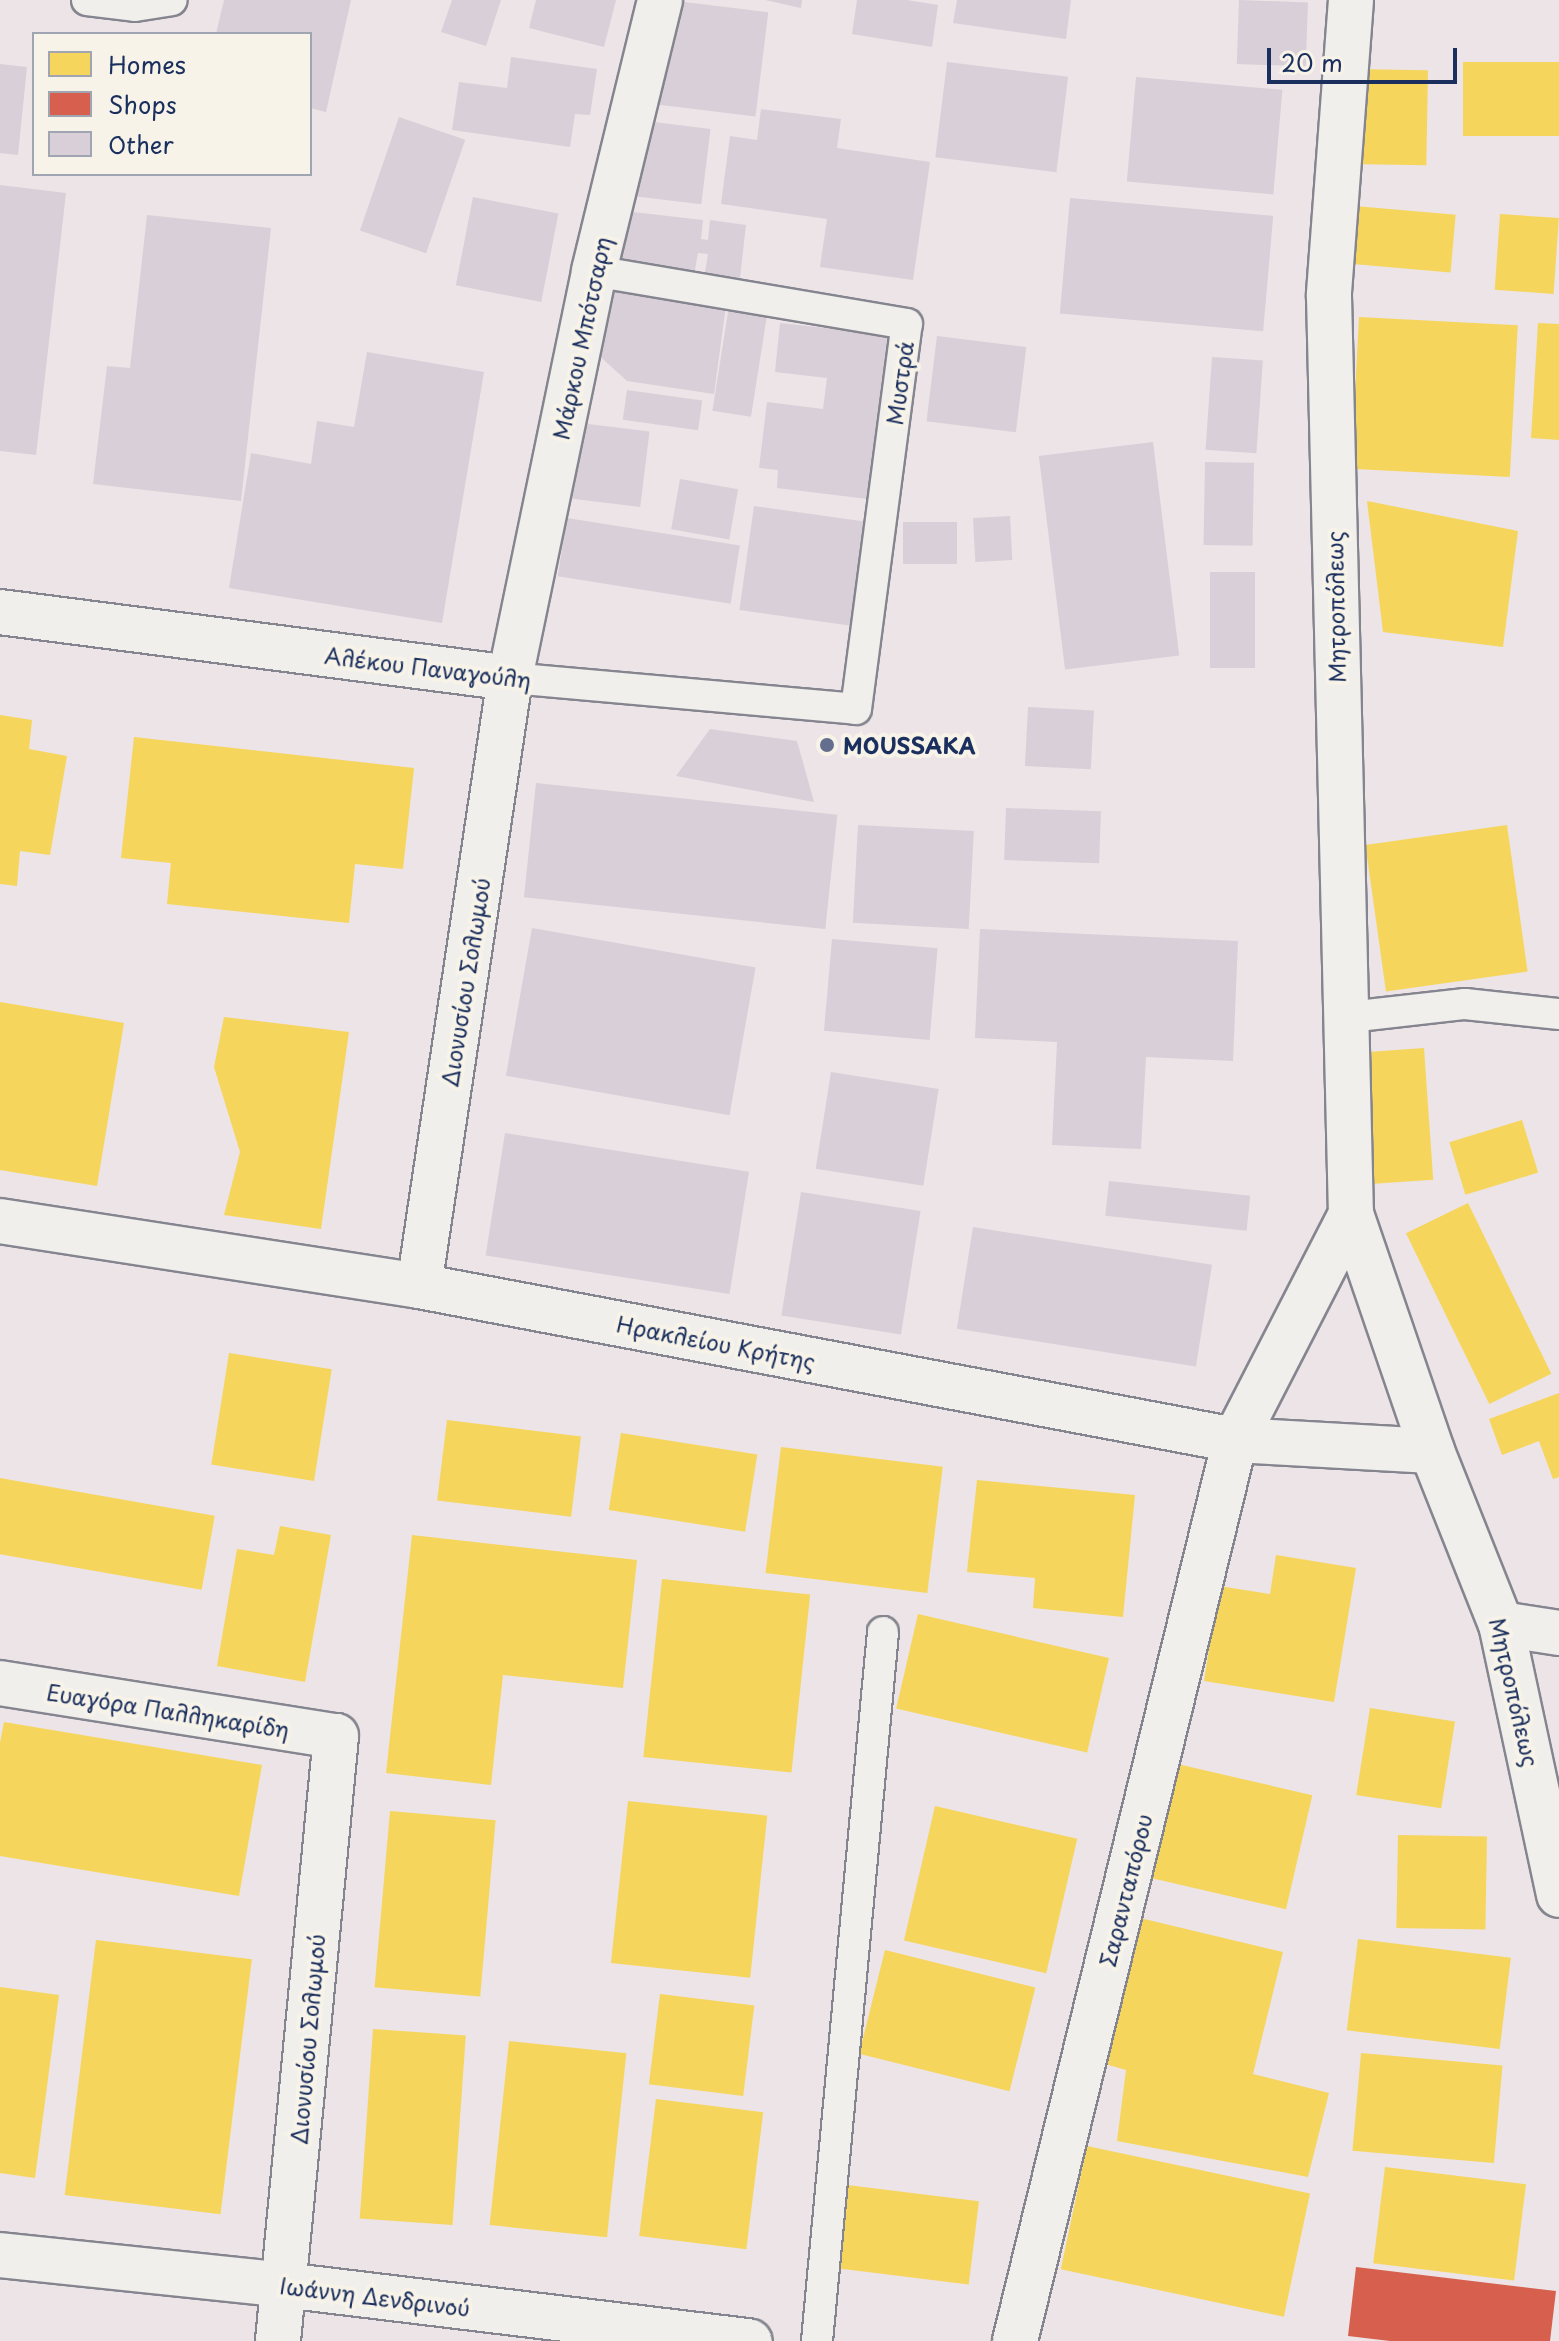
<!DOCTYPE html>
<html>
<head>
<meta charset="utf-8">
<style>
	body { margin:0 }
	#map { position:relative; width:1559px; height:2341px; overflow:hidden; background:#ece4e6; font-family:"Playpen Sans",sans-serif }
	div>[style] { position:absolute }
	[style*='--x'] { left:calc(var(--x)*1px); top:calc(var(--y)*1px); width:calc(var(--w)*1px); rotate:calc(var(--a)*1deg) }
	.homes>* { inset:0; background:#f6d55c; transform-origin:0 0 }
	.shops>* { inset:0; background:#d6604d }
	.building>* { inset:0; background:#d9cfd8; transform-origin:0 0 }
	.roads { filter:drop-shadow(2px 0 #85858f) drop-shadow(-2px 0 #85858f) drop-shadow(0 2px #85858f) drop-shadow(0 -2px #85858f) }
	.lane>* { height:30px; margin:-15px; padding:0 15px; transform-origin:15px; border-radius:15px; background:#f1efec }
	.street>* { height:44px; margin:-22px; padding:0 22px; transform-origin:22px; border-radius:22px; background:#f1efec }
	.secondary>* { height:44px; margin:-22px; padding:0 22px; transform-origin:22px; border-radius:22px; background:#f1efec }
	.dots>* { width:22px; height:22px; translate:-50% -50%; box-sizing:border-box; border:4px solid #f7f3e8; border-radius:50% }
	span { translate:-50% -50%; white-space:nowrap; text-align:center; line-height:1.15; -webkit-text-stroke:8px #f7f3e8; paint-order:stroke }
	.street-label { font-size:22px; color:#1b2f5e }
	.poi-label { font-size:22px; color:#1b2f5e; font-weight:700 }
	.left { translate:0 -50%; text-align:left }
	.legend { position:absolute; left:32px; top:32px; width:280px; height:144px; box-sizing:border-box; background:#f7f3e8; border:2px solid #9fa5b1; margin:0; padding:10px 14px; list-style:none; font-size:24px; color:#1b2f5e }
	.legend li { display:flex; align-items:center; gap:16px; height:40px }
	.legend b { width:40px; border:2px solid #9fa5b1 }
	.scale { position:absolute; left:1267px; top:48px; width:190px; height:36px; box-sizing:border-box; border:4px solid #1b2f5e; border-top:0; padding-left:10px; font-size:24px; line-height:28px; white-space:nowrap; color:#1b2f5e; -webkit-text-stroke:6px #f7f3e8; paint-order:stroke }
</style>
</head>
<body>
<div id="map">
	<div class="homes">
		<div style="left:1559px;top:62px;width:74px;height:96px;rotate:90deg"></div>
		<div style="left:1351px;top:69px;width:77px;height:95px;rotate:1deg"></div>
		<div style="left:1355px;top:206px;width:101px;height:58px;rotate:5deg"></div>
		<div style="left:1500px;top:214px;width:59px;height:76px;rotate:4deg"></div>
		<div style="left:1359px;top:317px;width:159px;height:152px;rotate:3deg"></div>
		<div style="clip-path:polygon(1538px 323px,1559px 324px,1559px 440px,1531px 438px)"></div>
		<div style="clip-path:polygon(1367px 501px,1518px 531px,1503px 647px,1383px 632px)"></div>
		<div style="clip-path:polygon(0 715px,32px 720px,29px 749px,67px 756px,50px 855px,20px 851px,17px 886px,0 884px)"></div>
		<div style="clip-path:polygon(134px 737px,414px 768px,403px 869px,355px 864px,349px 923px,167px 904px,171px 863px,121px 858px)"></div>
		<div style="left:1507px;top:825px;width:148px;height:143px;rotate:82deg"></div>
		<div style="clip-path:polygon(0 1002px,124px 1023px,97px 1186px,0 1170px)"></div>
		<div style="clip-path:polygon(224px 1017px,349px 1032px,321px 1229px,224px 1215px,240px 1152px,214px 1067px)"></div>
		<div style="left:1424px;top:1048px;width:132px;height:63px;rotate:86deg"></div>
		<div style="left:1522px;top:1120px;width:55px;height:76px;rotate:73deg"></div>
		<div style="left:1468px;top:1203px;width:190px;height:69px;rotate:64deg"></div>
		<div style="left:229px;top:1353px;width:104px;height:113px;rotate:9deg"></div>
		<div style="clip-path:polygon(1559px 1393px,1559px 1477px,1553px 1479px,1539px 1441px,1502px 1455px,1489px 1419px)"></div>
		<div style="left:447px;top:1420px;width:135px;height:81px;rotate:7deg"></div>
		<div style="left:621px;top:1433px;width:138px;height:78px;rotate:9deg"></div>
		<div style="left:781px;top:1447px;width:163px;height:127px;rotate:7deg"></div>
		<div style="left:0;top:1478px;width:218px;height:75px;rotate:10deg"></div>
		<div style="clip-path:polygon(977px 1480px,1135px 1495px,1123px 1617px,1033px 1608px,1035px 1578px,967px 1572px)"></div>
		<div style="clip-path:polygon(280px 1526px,331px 1535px,305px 1682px,217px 1666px,237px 1549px,274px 1555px)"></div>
		<div style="clip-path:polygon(412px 1535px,637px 1560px,623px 1688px,503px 1675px,491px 1785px,386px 1773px)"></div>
		<div style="clip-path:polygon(1276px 1555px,1356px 1568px,1334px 1702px,1204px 1681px,1219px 1586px,1270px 1594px)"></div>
		<div style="left:662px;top:1579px;width:149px;height:179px;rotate:6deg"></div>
		<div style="left:918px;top:1614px;width:196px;height:97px;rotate:13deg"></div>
		<div style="left:1370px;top:1708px;width:86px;height:88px;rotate:9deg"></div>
		<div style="clip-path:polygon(4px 1722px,262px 1765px,239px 1896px,0 1856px,0 1743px)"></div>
		<div style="left:1173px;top:1763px;width:143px;height:117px;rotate:13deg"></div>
		<div style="left:628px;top:1801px;width:140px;height:163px;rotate:6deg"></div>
		<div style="left:935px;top:1806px;width:146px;height:138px;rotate:13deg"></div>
		<div style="left:390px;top:1811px;width:106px;height:177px;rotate:5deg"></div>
		<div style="left:1398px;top:1835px;width:89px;height:93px;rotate:1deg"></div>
		<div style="clip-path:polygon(1140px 1918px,1283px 1952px,1253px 2074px,1329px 2093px,1308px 2177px,1117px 2141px,1126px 2070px,1105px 2064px)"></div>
		<div style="left:1358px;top:1939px;width:154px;height:92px;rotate:7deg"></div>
		<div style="left:96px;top:1940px;width:157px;height:257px;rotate:7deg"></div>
		<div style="left:885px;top:1950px;width:155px;height:107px;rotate:14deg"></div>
		<div style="clip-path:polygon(0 1987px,59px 1995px,35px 2178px,0 2173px)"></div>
		<div style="left:660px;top:1994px;width:95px;height:91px;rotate:7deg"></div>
		<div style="left:373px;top:2029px;width:93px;height:190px;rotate:4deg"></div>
		<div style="left:509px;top:2041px;width:118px;height:185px;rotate:6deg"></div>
		<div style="left:1361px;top:2053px;width:142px;height:98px;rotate:5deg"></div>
		<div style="left:656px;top:2099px;width:108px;height:138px;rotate:7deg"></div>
		<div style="left:1087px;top:2146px;width:228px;height:126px;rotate:12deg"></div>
		<div style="left:1385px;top:2167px;width:142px;height:97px;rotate:7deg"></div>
		<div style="left:839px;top:2184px;width:141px;height:84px;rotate:7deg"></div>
	</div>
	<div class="shops">
		<div style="clip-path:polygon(1356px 2267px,1556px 2291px,1550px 2341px,1390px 2341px,1348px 2336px)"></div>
	</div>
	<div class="building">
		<div style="clip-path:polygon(224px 0,351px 0,326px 112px,310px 108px,310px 34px,216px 34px)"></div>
		<div style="clip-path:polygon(452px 0,501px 0,486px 46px,441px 32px)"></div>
		<div style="clip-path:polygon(536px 0,616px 0,604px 47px,529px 28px)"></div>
		<div style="left:668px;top:0;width:101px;height:105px;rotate:7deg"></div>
		<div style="clip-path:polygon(765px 0,802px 0,801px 8px)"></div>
		<div style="clip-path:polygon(857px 0,907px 0,938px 5px,932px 47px,852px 34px)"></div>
		<div style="clip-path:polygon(957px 0,1071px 0,1066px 39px,953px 23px)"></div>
		<div style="left:1239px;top:0;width:69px;height:64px;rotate:2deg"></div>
		<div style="clip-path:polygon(511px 57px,597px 69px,590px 115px,575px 114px,570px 147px,452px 130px,459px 82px,507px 88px)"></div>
		<div style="left:947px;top:62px;width:122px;height:96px;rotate:7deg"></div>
		<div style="clip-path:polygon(0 64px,27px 67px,18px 155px,0 153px)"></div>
		<div style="left:1136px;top:77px;width:147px;height:105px;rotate:5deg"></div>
		<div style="clip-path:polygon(761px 109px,841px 119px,837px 148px,930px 162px,913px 280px,820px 267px,827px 219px,721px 204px,730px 136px,757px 140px)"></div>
		<div style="left:399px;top:117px;width:70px;height:120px;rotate:19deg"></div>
		<div style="left:646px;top:121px;width:65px;height:76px;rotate:7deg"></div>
		<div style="clip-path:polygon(0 185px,66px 193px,36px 455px,0 451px)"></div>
		<div style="left:473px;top:197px;width:87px;height:90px;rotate:11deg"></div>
		<div style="left:1070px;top:198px;width:204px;height:116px;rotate:5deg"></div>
		<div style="clip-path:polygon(624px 211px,703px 220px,701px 239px,708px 240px,710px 220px,746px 225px,740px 278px,705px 273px,708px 254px,698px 253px,694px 275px,617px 266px)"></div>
		<div style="clip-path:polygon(147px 215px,271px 228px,241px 501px,93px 484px,107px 366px,130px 368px)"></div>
		<div style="clip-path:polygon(592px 286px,726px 305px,714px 394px,627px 381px,584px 342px)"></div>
		<div style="left:729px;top:306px;width:39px;height:106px;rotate:9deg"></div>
		<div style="clip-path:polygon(780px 323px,898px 336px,876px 500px,777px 488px,778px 470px,759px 468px,767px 402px,823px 409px,827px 378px,775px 372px)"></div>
		<div style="left:937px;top:336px;width:90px;height:86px;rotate:7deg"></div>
		<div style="clip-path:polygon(367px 352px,484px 372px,442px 623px,229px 588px,251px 453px,311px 464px,317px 421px,354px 427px)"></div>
		<div style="left:1212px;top:357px;width:51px;height:93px;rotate:4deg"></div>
		<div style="left:627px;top:390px;width:76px;height:30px;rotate:8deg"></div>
		<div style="left:580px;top:423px;width:70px;height:76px;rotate:7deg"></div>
		<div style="left:1153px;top:442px;width:215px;height:115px;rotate:83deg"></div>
		<div style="left:1205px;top:462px;width:49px;height:83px;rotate:1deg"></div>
		<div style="left:680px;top:479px;width:59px;height:51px;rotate:10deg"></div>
		<div style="left:754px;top:506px;width:124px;height:105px;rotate:8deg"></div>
		<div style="left:1010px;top:516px;width:44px;height:37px;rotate:87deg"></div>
		<div style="left:567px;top:518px;width:175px;height:59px;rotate:9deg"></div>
		<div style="left:903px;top:522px;width:54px;height:42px"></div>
		<div style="left:1210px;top:572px;width:45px;height:96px"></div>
		<div style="left:1028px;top:707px;width:66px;height:59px;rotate:3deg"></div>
		<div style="clip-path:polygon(710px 729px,797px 741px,814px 802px,676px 776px)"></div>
		<div style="left:536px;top:783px;width:303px;height:115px;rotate:6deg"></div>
		<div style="left:1006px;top:808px;width:95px;height:52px;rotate:2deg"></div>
		<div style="left:858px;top:825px;width:116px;height:98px;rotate:3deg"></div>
		<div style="left:532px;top:928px;width:227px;height:150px;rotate:10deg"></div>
		<div style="clip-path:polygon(980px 929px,1238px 941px,1233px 1061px,1146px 1057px,1141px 1149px,1052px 1145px,1057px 1042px,975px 1038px)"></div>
		<div style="left:832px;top:939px;width:106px;height:92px;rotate:5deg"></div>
		<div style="left:831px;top:1072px;width:109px;height:98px;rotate:9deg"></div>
		<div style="left:505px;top:1133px;width:247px;height:124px;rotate:9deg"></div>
		<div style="left:1109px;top:1181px;width:142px;height:35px;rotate:6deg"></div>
		<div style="left:801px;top:1192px;width:121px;height:125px;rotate:9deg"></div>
		<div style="left:973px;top:1227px;width:242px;height:103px;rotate:9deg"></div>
	</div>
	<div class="roads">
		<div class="lane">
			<div style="--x:87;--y:0;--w:48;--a:7.1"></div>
			<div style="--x:135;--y:6;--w:37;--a:-9"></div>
			<div style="--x:510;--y:678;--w:347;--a:5.1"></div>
			<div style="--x:856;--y:709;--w:388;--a:-82.5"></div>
			<div style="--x:907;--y:324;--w:317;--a:-170.4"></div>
			<div style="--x:1349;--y:1017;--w:117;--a:-6.4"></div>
			<div style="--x:1465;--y:1004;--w:95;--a:6.1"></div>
			<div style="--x:817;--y:2341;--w:712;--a:-84.68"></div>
		</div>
		<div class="street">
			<div style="--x:1351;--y:0;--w:297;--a:94.3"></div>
			<div style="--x:1329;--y:296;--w:918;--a:88.63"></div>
			<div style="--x:1351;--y:1214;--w:250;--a:71.1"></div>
			<div style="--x:1432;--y:1451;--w:186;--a:68.3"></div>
			<div style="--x:1501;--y:1624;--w:277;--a:77.9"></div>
			<div style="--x:0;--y:612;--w:514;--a:7.37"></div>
			<div style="--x:0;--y:1221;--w:424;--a:8.8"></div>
			<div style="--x:419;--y:1286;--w:830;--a:10.69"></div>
			<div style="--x:1235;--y:1440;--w:197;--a:3.2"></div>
			<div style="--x:419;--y:1286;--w:615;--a:-81.49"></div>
			<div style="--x:510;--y:678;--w:416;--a:-78.3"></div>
			<div style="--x:594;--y:271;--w:279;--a:-76.3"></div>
			<div style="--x:1501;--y:1624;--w:59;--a:8.8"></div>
			<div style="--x:0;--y:1683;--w:340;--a:9"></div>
			<div style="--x:336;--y:1736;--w:608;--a:95.48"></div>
			<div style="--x:1015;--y:2341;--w:927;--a:-76.28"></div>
			<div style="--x:1235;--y:1440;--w:254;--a:-62.8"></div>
		</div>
		<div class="secondary">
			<div style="--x:0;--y:2255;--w:286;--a:6"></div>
			<div style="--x:284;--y:2285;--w:469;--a:6.9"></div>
		</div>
	</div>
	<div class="dots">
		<div style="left:827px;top:745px;background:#646e8e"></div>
	</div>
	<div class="street-label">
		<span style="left:581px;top:338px;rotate:-78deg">Μάρκου Μπότσαρη</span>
		<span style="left:899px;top:383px;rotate:-82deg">Μυστρά</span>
		<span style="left:1335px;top:607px;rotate:-91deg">Μητροπόλεως</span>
		<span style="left:428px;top:667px;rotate:7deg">Αλέκου Παναγούλη</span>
		<span style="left:465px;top:982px;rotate:-81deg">Διονυσίου Σολωμού</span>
		<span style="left:716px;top:1342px;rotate:11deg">Ηρακλείου Κρήτης</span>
		<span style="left:1515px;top:1692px;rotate:77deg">Μητροπόλεως</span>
		<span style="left:168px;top:1710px;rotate:9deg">Ευαγόρα Παλληκαρίδη</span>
		<span style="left:1125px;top:1890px;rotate:-76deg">Σαρανταπόρου</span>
		<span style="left:307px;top:2039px;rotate:-85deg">Διονυσίου Σολωμού</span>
		<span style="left:375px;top:2296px;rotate:7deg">Ιωάννη Δενδρινού</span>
	</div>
	<div class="poi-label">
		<span class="left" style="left:843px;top:745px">MOUSSAKA</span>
	</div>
	<ul class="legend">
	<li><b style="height:22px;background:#f6d55c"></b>Homes</li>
	<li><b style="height:22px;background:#d6604d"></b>Shops</li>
	<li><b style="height:22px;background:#d9cfd8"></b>Other</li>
	</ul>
	<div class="scale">20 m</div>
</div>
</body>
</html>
